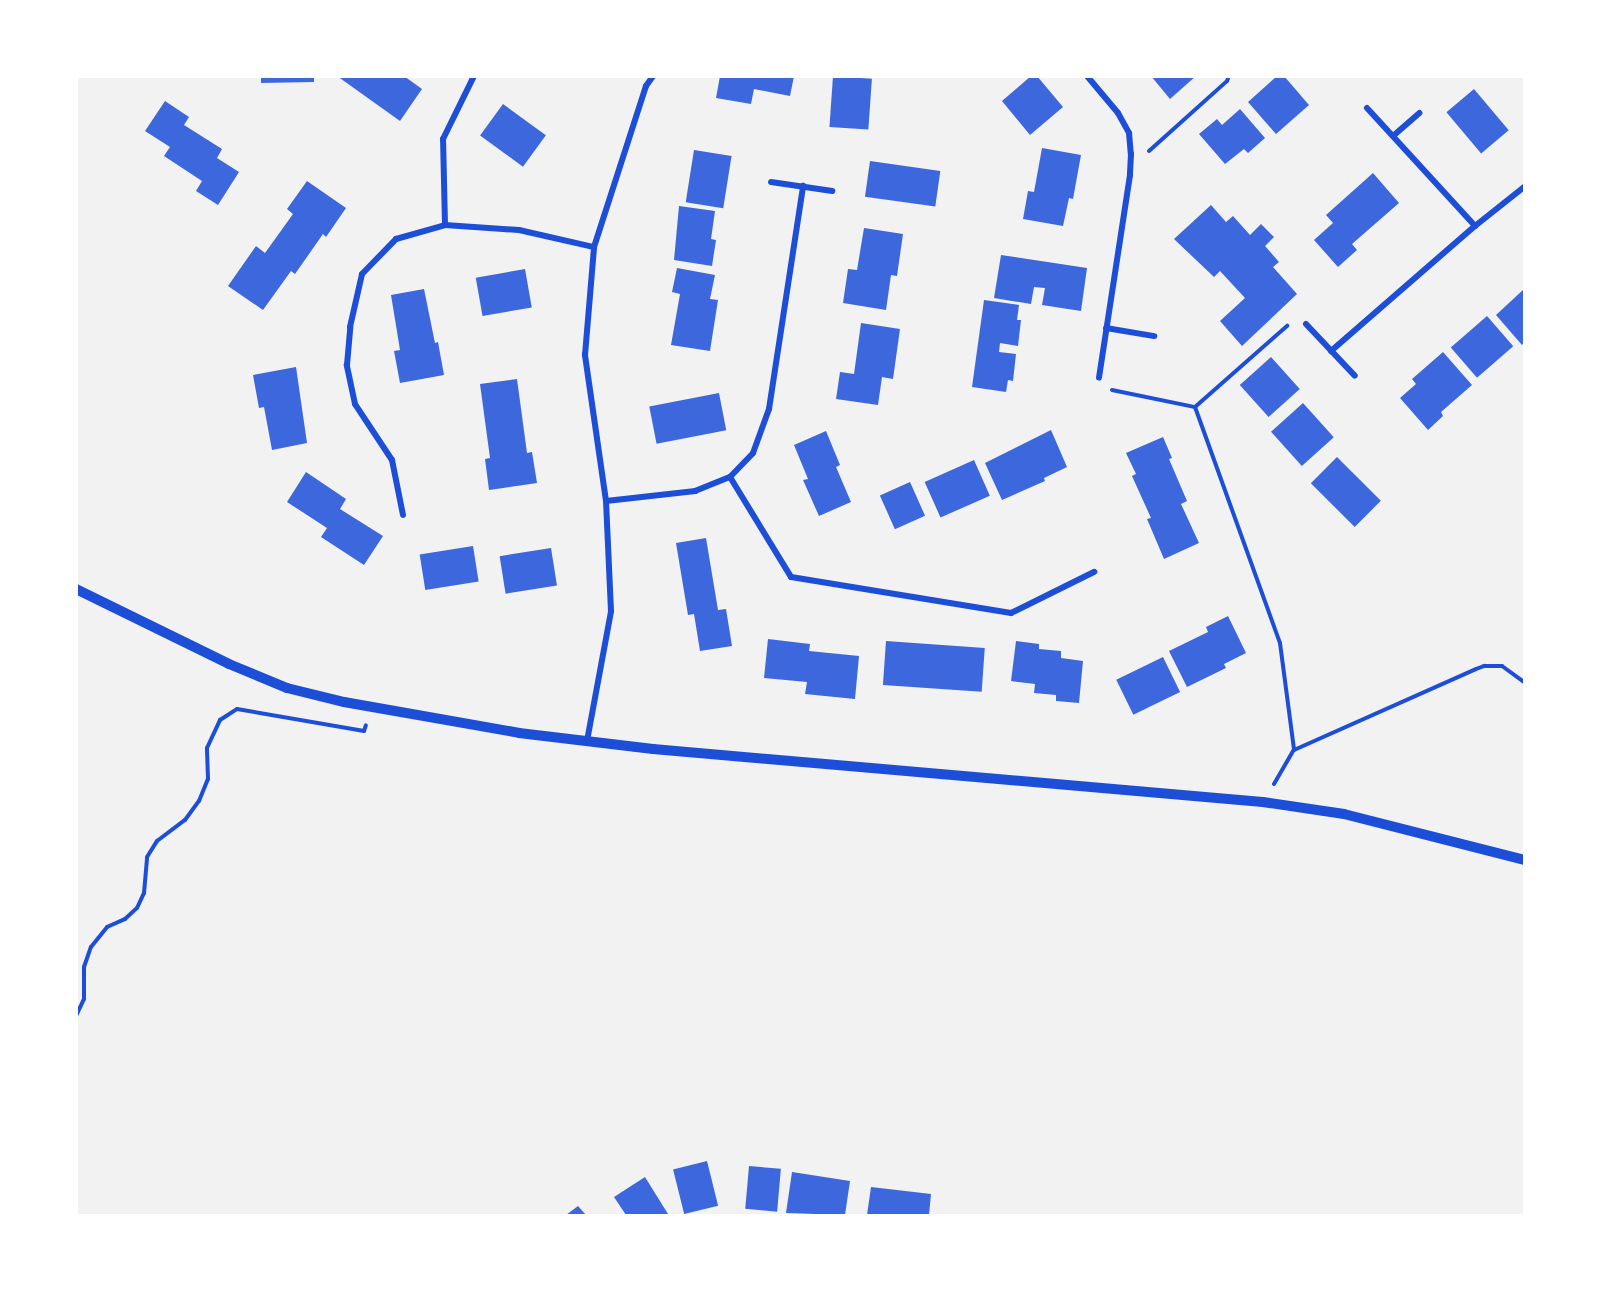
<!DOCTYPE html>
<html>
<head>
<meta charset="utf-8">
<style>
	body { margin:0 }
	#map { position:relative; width:1601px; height:1292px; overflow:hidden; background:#f2f2f2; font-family:"Playfair Display",serif }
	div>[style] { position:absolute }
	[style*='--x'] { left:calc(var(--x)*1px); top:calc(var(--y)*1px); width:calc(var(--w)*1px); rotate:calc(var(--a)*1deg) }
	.building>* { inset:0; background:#3d67dc; transform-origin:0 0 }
	.path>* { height:4px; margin:-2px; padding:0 2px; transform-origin:2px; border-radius:2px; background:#1d4ed8 }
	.minor>* { height:6px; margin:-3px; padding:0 3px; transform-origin:3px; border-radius:3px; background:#1d4ed8 }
	.tertiary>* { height:10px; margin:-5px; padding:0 5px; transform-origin:5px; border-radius:5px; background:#1d4ed8 }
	span { translate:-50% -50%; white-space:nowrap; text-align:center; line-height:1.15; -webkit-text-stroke:5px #fff; paint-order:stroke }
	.frame { position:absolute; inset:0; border:78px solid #fff; pointer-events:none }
</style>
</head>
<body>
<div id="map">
	<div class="building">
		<div style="clip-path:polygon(261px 76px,314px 76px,314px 82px,261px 83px)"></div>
		<div style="clip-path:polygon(337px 76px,404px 76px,422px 89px,400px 121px)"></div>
		<div style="clip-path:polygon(720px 76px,794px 76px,790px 96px,754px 89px,751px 104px,716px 98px)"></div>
		<div style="left:833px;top:76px;width:39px;height:51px;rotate:4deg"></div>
		<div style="clip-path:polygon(1031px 76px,1037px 76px,1063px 107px,1030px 135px,1002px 101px)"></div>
		<div style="clip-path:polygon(1151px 76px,1196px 76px,1170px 99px)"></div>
		<div style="clip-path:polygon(1277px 76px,1284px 76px,1309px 105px,1276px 134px,1248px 102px)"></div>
		<div style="left:1474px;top:89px;width:54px;height:36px;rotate:50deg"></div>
		<div style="clip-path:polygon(165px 101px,189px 117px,184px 125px,222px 149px,217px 158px,239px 172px,218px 205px,196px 191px,202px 181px,164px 156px,170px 147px,145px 131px)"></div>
		<div style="left:503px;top:104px;width:53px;height:39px;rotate:36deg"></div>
		<div style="clip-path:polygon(1240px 109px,1265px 138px,1248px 153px,1244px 149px,1225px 164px,1199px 134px,1217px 119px,1222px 125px)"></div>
		<div style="clip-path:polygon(1042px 148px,1081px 155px,1073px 199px,1069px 198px,1063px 226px,1023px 219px,1028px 191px,1034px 192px)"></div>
		<div style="left:694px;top:150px;width:38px;height:53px;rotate:9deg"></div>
		<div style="left:870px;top:161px;width:71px;height:36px;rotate:8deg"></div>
		<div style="clip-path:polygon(1373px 173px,1399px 203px,1352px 244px,1357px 250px,1338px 267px,1314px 240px,1333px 223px,1326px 215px)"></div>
		<div style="clip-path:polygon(307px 181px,346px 208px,326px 237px,323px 234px,295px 274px,291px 271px,263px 310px,228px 286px,256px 246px,265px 253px,293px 214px,287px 209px)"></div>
		<div style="clip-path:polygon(1211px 205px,1226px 222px,1233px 216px,1250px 235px,1261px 224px,1274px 237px,1265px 246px,1279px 262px,1273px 267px,1297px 294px,1242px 346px,1220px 321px,1245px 298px,1220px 271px,1214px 277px,1174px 239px)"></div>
		<div style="clip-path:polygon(679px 206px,715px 211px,711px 239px,716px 240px,712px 266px,674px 260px)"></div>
		<div style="clip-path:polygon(864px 228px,903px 234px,897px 276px,891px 275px,886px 310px,843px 303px,848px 269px,857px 270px)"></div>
		<div style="clip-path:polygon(1001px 255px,1087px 268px,1081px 311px,1042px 305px,1045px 288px,1034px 287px,1031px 304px,994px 298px)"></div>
		<div style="clip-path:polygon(677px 268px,715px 275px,710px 299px,718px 300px,710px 351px,671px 345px,680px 294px,672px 292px)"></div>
		<div style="left:525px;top:269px;width:39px;height:50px;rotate:80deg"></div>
		<div style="clip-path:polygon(424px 289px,435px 343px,438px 342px,444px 375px,400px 383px,394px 351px,400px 350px,391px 295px)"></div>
		<div style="clip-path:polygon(1524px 289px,1524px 342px,1522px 345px,1496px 315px)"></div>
		<div style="clip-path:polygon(984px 300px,1019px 305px,1017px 320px,1021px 320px,1018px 346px,1000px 343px,999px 352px,1016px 354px,1013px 381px,1008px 380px,1006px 392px,972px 387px)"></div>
		<div style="left:1487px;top:316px;width:40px;height:48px;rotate:49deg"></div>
		<div style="clip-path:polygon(861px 323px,900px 329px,893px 379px,882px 377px,878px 405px,836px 399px,840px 372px,854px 374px)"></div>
		<div style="clip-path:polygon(1443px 352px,1472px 385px,1441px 412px,1443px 416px,1428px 430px,1400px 398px,1416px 384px,1412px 379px)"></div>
		<div style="left:1271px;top:357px;width:43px;height:42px;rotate:48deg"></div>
		<div style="clip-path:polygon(296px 367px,307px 443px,272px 450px,264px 407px,259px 408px,253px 375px)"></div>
		<div style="clip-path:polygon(517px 379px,527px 453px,532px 452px,537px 483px,489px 490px,485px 459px,490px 458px,480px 384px)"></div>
		<div style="left:719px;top:393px;width:38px;height:71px;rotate:79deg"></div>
		<div style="left:1303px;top:403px;width:46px;height:43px;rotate:48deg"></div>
		<div style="clip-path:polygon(1051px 430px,1067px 467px,1044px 478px,1045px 481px,1002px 500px,985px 463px)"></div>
		<div style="clip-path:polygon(826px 431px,840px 465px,836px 467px,851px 502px,819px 516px,803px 480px,808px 479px,794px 445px)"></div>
		<div style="clip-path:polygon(1163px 437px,1172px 458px,1169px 459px,1187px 501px,1181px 504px,1199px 543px,1164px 559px,1147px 519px,1151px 518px,1132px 476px,1136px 474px,1126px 453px)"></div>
		<div style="left:1337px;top:457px;width:62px;height:37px;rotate:45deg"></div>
		<div style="left:974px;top:460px;width:39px;height:54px;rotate:66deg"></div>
		<div style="clip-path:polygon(306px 472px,346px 499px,340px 509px,383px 536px,364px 565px,321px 537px,327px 528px,287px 502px)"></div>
		<div style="left:910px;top:482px;width:37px;height:33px;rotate:66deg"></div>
		<div style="clip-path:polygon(706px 538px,718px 610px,726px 609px,732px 646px,700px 651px,694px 614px,688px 615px,676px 543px)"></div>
		<div style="left:473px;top:546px;width:36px;height:54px;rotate:81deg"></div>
		<div style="left:551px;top:548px;width:38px;height:52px;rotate:81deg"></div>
		<div style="clip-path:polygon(1228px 616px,1246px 653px,1224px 664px,1226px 668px,1187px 687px,1169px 651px,1208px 632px,1206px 627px)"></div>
		<div style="clip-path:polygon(768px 639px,810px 644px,809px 651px,859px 656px,855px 699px,805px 694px,807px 682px,764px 678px)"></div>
		<div style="left:886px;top:641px;width:99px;height:44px;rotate:4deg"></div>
		<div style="clip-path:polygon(1016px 641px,1039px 644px,1039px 649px,1061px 651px,1061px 658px,1083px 661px,1079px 703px,1056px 701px,1056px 695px,1034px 693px,1035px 684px,1011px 681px)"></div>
		<div style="left:1163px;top:657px;width:39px;height:52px;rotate:64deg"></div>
		<div style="left:707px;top:1161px;width:46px;height:35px;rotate:76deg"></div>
		<div style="left:749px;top:1166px;width:32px;height:43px;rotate:5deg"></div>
		<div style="clip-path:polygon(792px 1172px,850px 1181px,845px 1215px,786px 1213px)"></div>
		<div style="clip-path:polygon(645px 1177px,668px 1214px,666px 1215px,626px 1215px,614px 1197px)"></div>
		<div style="clip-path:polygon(871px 1187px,931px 1194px,929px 1215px,867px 1215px)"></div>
		<div style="clip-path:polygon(578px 1206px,586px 1215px,566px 1215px)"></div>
	</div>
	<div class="path">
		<div style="--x:1149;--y:151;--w:105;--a:-41.9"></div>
		<div style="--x:1227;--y:81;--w:5;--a:-68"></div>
		<div style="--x:1112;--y:390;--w:85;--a:11.6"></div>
		<div style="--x:1195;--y:407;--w:123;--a:-41.4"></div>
		<div style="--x:1195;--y:407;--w:251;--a:70.2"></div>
		<div style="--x:1280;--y:643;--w:108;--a:82.5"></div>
		<div style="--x:1274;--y:784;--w:39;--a:-60"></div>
		<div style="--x:1294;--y:750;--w:199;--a:-24"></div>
		<div style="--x:1476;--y:669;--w:9;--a:-21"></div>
		<div style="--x:1484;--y:666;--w:18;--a:0"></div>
		<div style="--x:1502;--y:666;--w:27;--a:36"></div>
		<div style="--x:76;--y:1016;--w:19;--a:-65"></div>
		<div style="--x:84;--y:999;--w:32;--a:-90"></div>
		<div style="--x:84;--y:967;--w:21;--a:-71"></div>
		<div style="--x:91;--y:947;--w:26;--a:-51"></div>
		<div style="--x:107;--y:927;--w:20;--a:-24"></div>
		<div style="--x:125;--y:919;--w:16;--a:-43"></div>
		<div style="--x:137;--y:908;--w:17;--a:-65"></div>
		<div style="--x:144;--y:893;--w:36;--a:-85"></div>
		<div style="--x:147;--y:857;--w:19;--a:-58"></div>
		<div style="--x:157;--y:841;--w:35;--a:-37"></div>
		<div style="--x:185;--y:820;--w:24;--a:-54"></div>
		<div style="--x:199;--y:801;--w:24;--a:-68"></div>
		<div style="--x:208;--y:779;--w:31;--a:-92"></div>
		<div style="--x:207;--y:748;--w:31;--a:-65"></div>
		<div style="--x:220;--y:720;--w:20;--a:-33"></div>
		<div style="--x:237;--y:709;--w:129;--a:9.8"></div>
		<div style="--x:364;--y:731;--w:6;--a:-72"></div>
	</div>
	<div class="minor">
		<div style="--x:1087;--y:76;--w:48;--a:50"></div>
		<div style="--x:1118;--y:113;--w:23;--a:61"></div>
		<div style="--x:1129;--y:133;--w:21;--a:85"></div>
		<div style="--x:1131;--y:154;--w:21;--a:93"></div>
		<div style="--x:1130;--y:175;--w:205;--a:98.7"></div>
		<div style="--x:1367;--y:108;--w:160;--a:47.5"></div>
		<div style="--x:1393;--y:136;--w:35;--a:-41"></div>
		<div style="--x:771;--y:182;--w:62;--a:8.4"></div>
		<div style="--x:445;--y:225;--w:86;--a:-91.3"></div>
		<div style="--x:443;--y:139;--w:70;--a:-63.8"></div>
		<div style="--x:1306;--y:324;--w:71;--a:46.7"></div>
		<div style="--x:1106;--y:328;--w:49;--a:9.5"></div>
		<div style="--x:1331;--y:351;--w:191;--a:-41"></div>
		<div style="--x:1475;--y:226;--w:63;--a:-38.5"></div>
		<div style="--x:730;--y:477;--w:33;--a:-46"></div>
		<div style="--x:753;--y:453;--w:47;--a:-70"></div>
		<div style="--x:769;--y:409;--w:226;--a:-81.3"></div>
		<div style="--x:606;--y:501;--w:90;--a:-6.4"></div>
		<div style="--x:695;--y:491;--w:38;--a:-22"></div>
		<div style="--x:730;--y:477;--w:117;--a:58.6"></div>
		<div style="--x:791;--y:577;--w:223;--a:9.3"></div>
		<div style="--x:1011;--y:613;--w:93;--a:-26.3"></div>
		<div style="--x:403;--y:515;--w:56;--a:-101.3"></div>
		<div style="--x:392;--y:460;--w:67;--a:-123.5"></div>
		<div style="--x:355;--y:404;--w:40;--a:-102"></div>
		<div style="--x:347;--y:365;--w:38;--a:-85"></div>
		<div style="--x:350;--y:327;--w:54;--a:-77.2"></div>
		<div style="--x:362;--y:274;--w:49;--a:-45.8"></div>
		<div style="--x:396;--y:239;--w:51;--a:-15.9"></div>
		<div style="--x:445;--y:225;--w:74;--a:3.9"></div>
		<div style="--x:519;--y:230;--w:77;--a:12.8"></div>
		<div style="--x:587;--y:741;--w:132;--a:-79.5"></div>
		<div style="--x:611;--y:611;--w:110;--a:-92.6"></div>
		<div style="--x:606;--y:501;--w:148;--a:-98.2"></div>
		<div style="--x:585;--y:355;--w:108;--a:-85.2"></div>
		<div style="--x:594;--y:247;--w:169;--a:-72.1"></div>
		<div style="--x:646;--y:86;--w:12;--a:-55"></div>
	</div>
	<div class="tertiary">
		<div style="--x:76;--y:589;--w:170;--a:26.1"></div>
		<div style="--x:229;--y:664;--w:63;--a:22.5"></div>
		<div style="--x:287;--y:688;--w:59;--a:13.8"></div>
		<div style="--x:344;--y:702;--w:178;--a:10"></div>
		<div style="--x:519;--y:733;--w:135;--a:6.8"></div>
		<div style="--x:653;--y:749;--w:612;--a:4.97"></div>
		<div style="--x:1263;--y:802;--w:82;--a:8.4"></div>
		<div style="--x:1344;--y:814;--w:186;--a:14.3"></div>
	</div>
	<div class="frame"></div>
</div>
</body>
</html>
